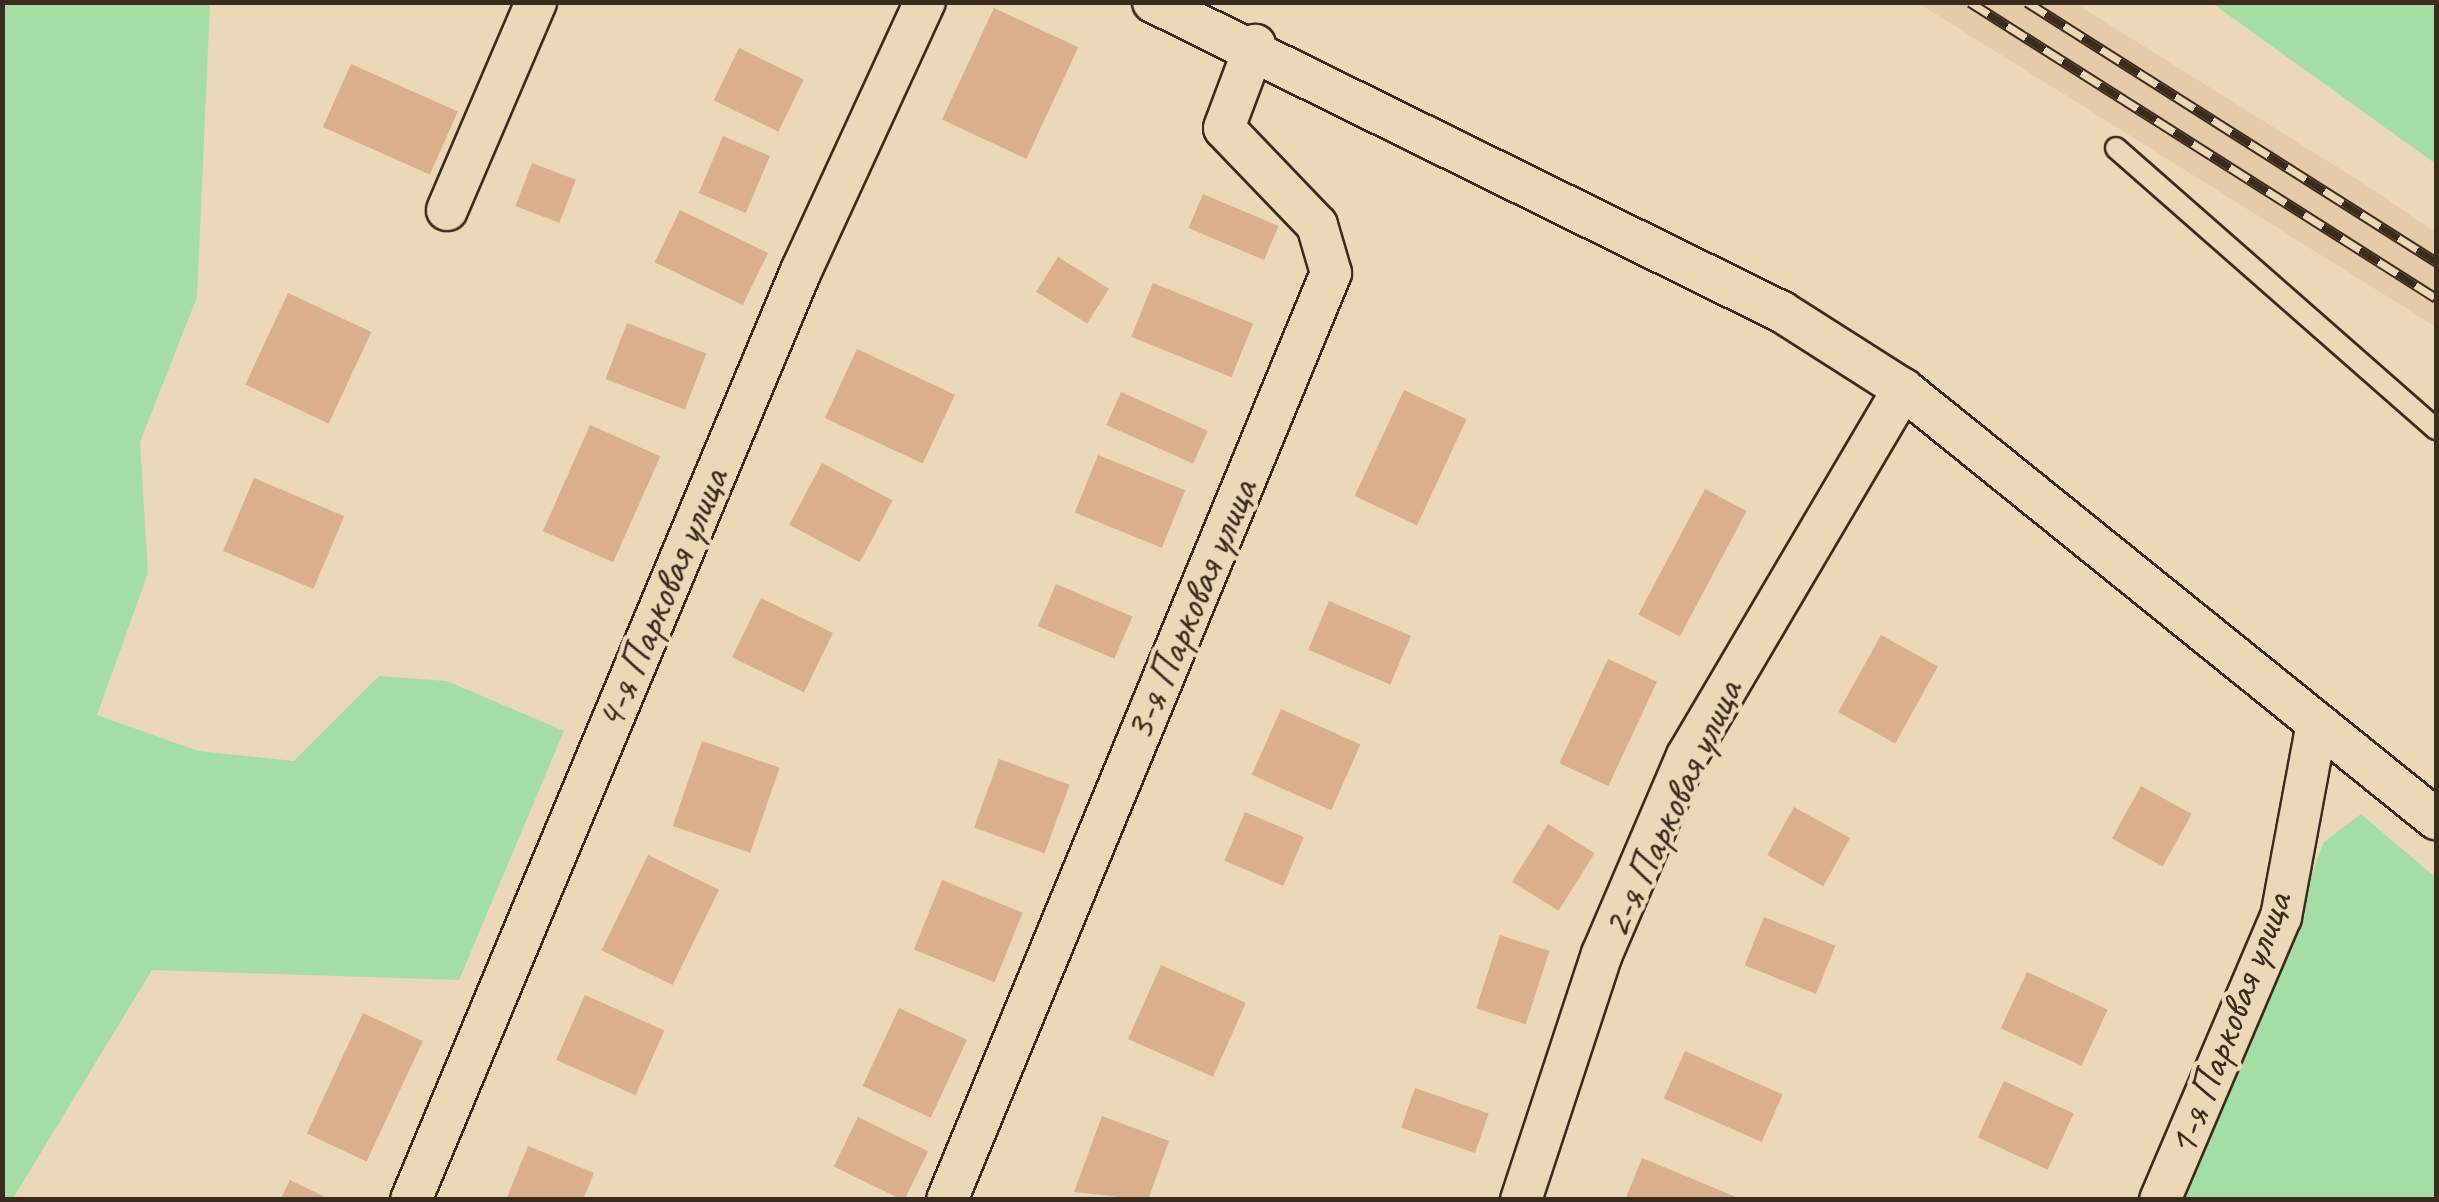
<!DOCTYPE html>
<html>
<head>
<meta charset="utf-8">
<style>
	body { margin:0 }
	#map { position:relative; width:2439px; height:1202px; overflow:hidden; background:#ebd8b6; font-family:Caveat,sans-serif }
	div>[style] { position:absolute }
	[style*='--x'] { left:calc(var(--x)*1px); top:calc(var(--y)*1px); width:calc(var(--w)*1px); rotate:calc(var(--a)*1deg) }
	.built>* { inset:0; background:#e6cba9 }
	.green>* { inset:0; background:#a4dea3 }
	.building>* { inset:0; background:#dbae8c; transform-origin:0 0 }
	.roads { filter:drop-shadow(2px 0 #3b2a1e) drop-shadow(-2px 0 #3b2a1e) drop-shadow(0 2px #3b2a1e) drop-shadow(0 -2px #3b2a1e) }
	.lane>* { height:20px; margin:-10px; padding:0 10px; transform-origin:10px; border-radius:10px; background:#ebd8b6 }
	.street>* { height:40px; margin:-20px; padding:0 20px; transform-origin:20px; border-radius:20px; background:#ebd8b6 }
	.rail>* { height:11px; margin-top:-5.5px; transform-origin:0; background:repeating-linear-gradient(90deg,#ebd8b6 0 22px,#3b2a1e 0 44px); box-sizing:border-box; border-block:2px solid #3b2a1e }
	span { translate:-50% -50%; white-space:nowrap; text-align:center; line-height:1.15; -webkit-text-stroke:9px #ebd8b6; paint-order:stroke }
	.street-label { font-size:42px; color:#3b2a1e }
	.frame { position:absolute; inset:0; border:5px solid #3b2a1e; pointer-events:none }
</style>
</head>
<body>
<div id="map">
	<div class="built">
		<div style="clip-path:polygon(1918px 3px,2075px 3px,2377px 192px,2436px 233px,2436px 327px)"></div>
	</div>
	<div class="green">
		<div style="clip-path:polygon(2px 3px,210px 3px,197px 297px,140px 442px,148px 573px,97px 715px,198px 751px,294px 761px,379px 676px,447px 681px,564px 731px,459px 980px,152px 970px,12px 1200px,2px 1199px)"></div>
		<div style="clip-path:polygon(2212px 3px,2436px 3px,2436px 164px)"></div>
		<div style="clip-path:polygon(2361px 814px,2436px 878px,2436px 1199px,2183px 1200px,2324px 842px)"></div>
	</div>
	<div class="building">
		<div style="left:994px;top:8px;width:93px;height:123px;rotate:25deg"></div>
		<div style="left:739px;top:48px;width:72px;height:58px;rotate:26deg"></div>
		<div style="left:351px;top:64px;width:117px;height:69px;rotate:24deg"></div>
		<div style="left:723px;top:136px;width:51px;height:62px;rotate:23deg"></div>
		<div style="left:532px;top:163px;width:47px;height:46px;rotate:21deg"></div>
		<div style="left:1203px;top:194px;width:82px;height:37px;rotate:23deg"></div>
		<div style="left:680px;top:210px;width:98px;height:58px;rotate:26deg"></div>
		<div style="left:1058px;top:257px;width:60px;height:41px;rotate:32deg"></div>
		<div style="left:1153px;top:283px;width:108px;height:58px;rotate:22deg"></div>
		<div style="left:288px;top:293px;width:92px;height:101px;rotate:25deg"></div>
		<div style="left:627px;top:323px;width:85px;height:60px;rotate:21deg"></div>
		<div style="left:857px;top:349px;width:108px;height:76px;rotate:25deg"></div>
		<div style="left:1404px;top:390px;width:69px;height:117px;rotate:25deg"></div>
		<div style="left:1121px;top:392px;width:95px;height:36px;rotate:24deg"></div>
		<div style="left:590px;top:425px;width:77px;height:116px;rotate:24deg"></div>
		<div style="left:1098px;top:455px;width:94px;height:62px;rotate:22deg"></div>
		<div style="left:822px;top:463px;width:80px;height:70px;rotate:28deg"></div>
		<div style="left:254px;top:478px;width:98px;height:79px;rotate:23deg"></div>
		<div style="left:1705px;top:489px;width:47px;height:142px;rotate:28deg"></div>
		<div style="left:1056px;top:584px;width:83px;height:46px;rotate:23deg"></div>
		<div style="left:761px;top:598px;width:80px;height:66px;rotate:26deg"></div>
		<div style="left:1329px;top:601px;width:89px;height:53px;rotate:23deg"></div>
		<div style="left:1881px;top:635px;width:65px;height:88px;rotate:29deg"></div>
		<div style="left:1608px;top:659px;width:54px;height:115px;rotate:25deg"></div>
		<div style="left:1281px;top:709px;width:87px;height:72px;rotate:24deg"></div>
		<div style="left:702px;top:741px;width:82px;height:90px;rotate:19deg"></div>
		<div style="left:999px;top:759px;width:75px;height:73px;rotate:20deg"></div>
		<div style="left:2141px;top:786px;width:58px;height:60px;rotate:29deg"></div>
		<div style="left:1794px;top:807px;width:64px;height:55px;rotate:29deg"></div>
		<div style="left:1245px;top:812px;width:64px;height:53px;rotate:23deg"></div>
		<div style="left:1548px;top:824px;width:55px;height:68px;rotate:32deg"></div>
		<div style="left:648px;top:855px;width:79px;height:106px;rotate:26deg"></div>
		<div style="left:942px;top:880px;width:87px;height:75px;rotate:22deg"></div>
		<div style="left:1764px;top:917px;width:77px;height:52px;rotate:22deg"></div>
		<div style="left:1500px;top:935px;width:52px;height:77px;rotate:18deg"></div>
		<div style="left:1161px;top:965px;width:93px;height:81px;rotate:24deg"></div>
		<div style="left:2027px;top:972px;width:89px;height:62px;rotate:25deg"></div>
		<div style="left:585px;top:995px;width:87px;height:71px;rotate:24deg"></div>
		<div style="left:899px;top:1008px;width:75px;height:86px;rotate:25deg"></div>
		<div style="left:363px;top:1013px;width:66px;height:133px;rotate:25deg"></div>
		<div style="left:1685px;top:1051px;width:107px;height:52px;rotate:24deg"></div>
		<div style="left:2004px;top:1081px;width:77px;height:62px;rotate:25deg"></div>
		<div style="left:1415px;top:1088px;width:78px;height:42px;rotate:19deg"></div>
		<div style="clip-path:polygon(1102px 1116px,1169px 1141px,1148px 1200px,1074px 1192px)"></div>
		<div style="left:858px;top:1117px;width:78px;height:55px;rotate:26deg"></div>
		<div style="clip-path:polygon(528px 1146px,594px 1173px,583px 1200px,506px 1200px)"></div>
		<div style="clip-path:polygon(1642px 1158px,1741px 1199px,1741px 1200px,1625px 1200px)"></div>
		<div style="clip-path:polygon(290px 1180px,331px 1200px,280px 1200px)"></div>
	</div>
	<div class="roads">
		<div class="lane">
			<div style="--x:2116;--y:148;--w:426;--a:41.3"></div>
		</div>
		<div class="street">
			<div style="--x:1153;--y:2;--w:701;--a:26.24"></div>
			<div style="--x:1782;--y:312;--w:143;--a:32.5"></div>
			<div style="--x:1903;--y:389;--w:685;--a:38.9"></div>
			<div style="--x:447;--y:210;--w:226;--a:-66.8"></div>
			<div style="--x:411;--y:1200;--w:1008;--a:-67.23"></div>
			<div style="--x:801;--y:271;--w:296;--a:-65.3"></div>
			<div style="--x:947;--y:1200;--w:1003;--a:-67.5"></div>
			<div style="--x:1331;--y:273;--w:50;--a:-106.3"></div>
			<div style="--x:1317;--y:225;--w:134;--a:-133.8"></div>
			<div style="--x:1224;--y:128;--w:89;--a:-69.5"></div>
			<div style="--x:1521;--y:1200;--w:259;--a:-71.8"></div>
			<div style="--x:1602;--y:954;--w:215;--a:-66.8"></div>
			<div style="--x:1687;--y:756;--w:426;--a:-59.5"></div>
			<div style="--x:2160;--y:1200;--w:308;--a:-66.9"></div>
			<div style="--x:2281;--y:917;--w:192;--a:-79.5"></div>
		</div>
	</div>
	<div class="rail">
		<div style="--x:1970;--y:2;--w:552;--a:32.42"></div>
		<div style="--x:2027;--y:2;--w:485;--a:32.4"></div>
	</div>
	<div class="street-label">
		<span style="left:662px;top:599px;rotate:-67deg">4-я Парковая улица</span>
		<span style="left:1191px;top:610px;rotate:-67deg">3-я Парковая улица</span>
		<span style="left:1672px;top:809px;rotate:-65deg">2-я Парковая улица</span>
		<span style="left:2230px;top:1024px;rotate:-69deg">1-я Парковая улица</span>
	</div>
	<div class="frame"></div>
</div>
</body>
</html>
